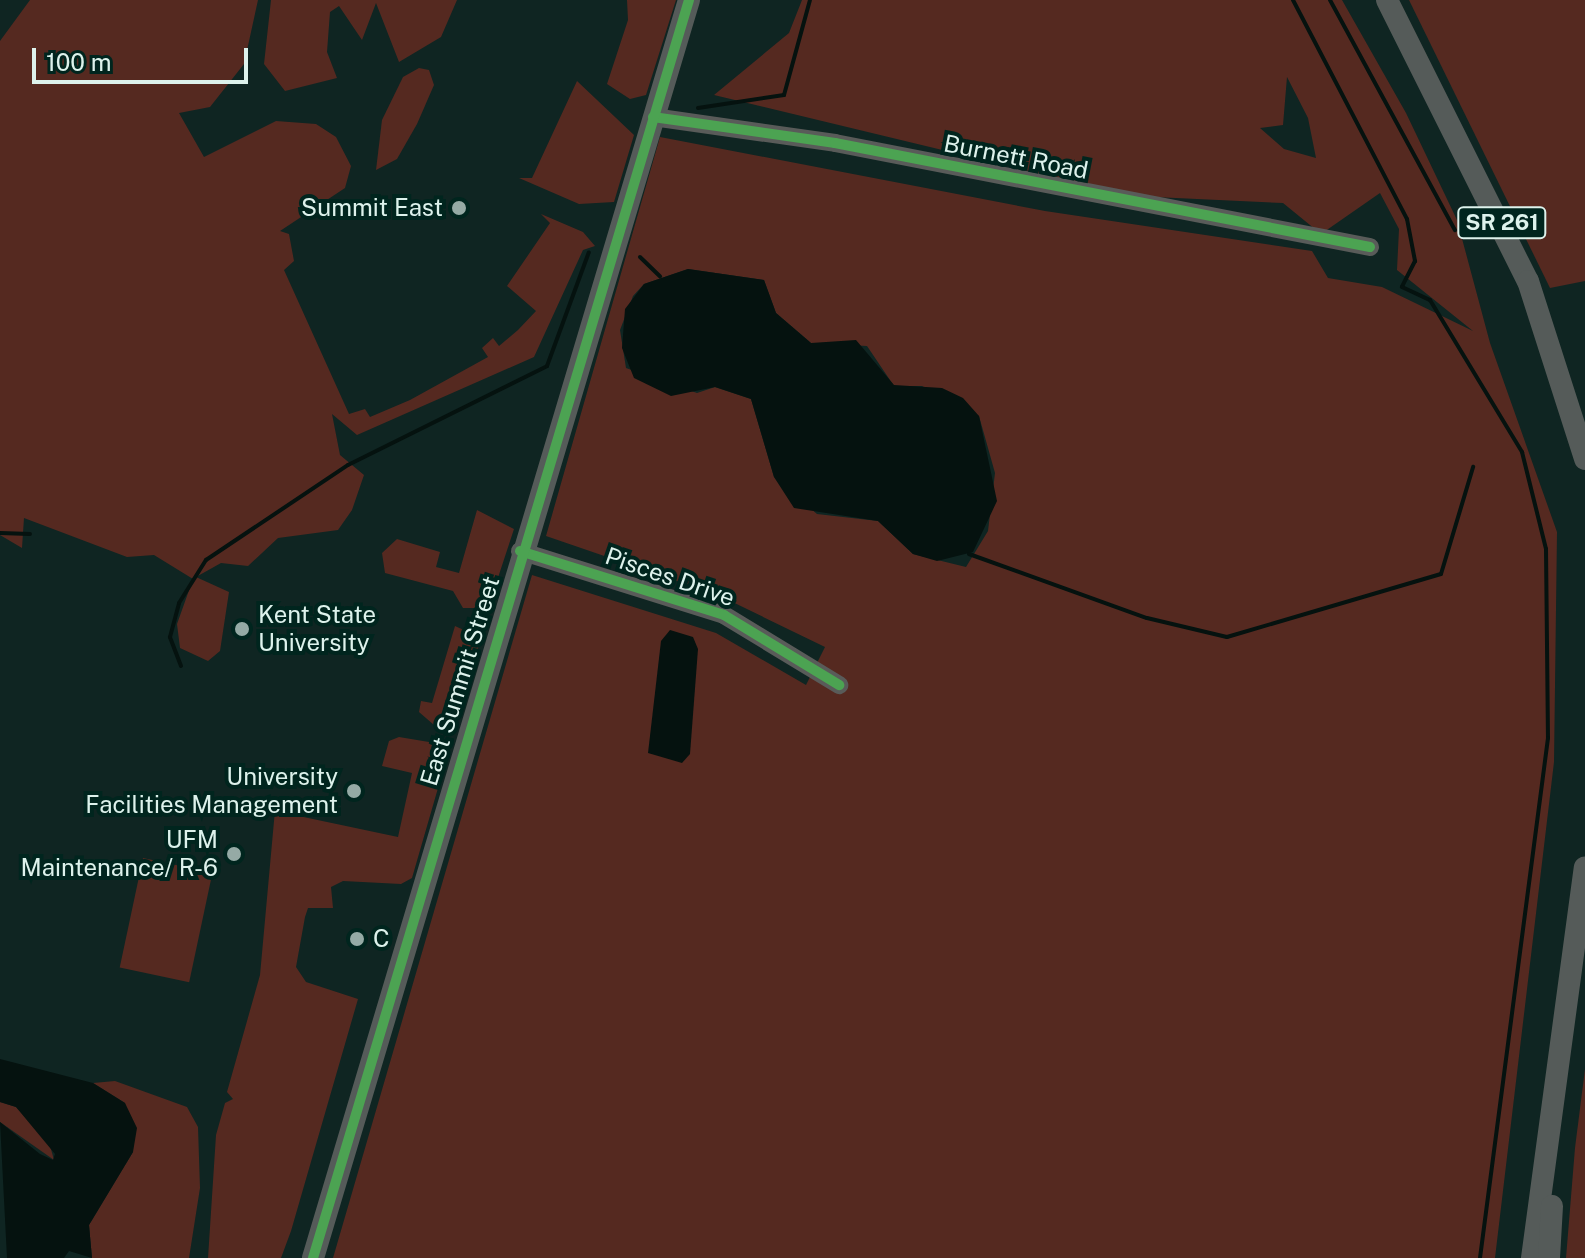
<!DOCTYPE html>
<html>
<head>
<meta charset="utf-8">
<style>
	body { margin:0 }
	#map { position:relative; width:1585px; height:1258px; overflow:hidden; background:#0f2522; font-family:"Public Sans",sans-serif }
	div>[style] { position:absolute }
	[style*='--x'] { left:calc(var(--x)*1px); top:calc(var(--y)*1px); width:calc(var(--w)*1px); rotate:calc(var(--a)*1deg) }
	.green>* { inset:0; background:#552920; transform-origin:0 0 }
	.water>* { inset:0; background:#05120f }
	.stream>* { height:4px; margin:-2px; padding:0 2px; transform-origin:2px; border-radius:2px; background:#05120f }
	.minor>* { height:18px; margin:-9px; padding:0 9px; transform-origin:9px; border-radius:9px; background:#595b59 }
	.major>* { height:22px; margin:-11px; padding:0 11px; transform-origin:11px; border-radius:11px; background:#555b59 }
	.cycleway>* { height:10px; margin:-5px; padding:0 5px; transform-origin:5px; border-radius:5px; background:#4ca352 }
	.dots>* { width:22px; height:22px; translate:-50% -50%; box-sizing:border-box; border:4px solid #00251e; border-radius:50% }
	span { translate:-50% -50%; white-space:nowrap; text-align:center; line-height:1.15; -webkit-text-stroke:8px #00251e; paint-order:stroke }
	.shield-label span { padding:2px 6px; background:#00251e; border:2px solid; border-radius:6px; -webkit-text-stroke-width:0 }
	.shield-label { font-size:22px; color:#ddf2ec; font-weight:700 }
	.street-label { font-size:24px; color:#ddf2ec }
	.poi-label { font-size:24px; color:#ddf2ec }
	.right { translate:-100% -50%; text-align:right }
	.left { translate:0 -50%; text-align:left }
	.scale { position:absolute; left:32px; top:48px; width:216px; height:36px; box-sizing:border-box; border:4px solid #ddf2ec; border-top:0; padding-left:10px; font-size:24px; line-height:28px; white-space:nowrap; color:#ddf2ec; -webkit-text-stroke:6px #00251e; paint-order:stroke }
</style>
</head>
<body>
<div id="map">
	<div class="green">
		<div style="clip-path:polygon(30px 0,258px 0,244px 64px,210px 107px,179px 113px,204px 157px,276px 121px,316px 124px,336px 137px,351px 166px,345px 188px,280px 231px,289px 234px,294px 261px,284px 270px,349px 414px,365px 409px,370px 417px,410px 400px,488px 357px,482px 348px,493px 338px,499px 346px,518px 330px,536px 311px,507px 286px,550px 223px,541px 214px,583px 232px,595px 246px,583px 250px,534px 357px,357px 435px,332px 414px,340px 455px,364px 475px,352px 510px,338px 530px,278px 538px,248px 566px,221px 563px,196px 577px,229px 592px,220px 651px,208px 661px,180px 648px,177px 624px,193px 579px,154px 555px,127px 557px,24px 518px,22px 548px,0 535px,0 41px)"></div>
		<div style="clip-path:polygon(271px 0,457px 0,441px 37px,399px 62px,376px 3px,362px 40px,339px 6px,330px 12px,327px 52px,337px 78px,285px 91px,264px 64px)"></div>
		<div style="clip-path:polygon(627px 0,676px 0,646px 95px,630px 99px,607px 84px,628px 20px)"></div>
		<div style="clip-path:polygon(evenodd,802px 0,1342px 0,1406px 113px,1457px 220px,1490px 343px,1557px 532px,1554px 762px,1495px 1258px,333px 1258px,532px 575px,716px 633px,806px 685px,825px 647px,718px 595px,546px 536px,660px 137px,1045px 211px,1312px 251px,1328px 278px,1382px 287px,1473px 331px,1397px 270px,1399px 229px,1380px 193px,1321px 234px,1283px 203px,1133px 196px,714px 95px,789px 33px,802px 0,1287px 77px,1308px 118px,1316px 158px,1284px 149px,1260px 128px,1283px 125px,1287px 77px,802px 0,688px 269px,764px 280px,776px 313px,811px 343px,867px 346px,894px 386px,922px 386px,979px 416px,995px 473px,988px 531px,966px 567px,913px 554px,878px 521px,817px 514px,774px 477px,751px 399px,715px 387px,697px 393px,626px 368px,620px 330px,633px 296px,644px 284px,688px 269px)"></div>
		<div style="clip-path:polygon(1409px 0,1585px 0,1585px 281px,1550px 288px)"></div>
		<div style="clip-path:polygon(419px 68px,429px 70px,434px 85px,417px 124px,397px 159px,376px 170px,382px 120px,403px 77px)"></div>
		<div style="clip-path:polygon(577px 81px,634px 135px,614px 202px,579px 204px,519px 178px,532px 178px)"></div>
		<div style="clip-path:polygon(477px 510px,514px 529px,488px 608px,463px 608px,453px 591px,385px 573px,382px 553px,397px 539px,440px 552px,436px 567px,459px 573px)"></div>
		<div style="clip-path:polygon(455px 626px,481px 638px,458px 716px,434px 725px,419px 712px,421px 701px,432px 703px)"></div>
		<div style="clip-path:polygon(399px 737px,435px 743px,447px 757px,412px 878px,401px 884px,343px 881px,331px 887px,333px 908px,308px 908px,305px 917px,296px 967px,306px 982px,358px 999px,291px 1231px,281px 1258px,208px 1258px,216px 1135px,225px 1103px,233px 1099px,227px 1092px,260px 975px,276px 799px,297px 799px,294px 815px,398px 837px,412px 773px,382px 766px,389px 741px)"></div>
		<div style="left:143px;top:858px;width:71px;height:112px;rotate:12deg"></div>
		<div style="clip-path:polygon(1585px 1069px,1585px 1258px,1566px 1258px,1575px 1148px)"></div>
		<div style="clip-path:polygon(115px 1081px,187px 1107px,198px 1127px,200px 1188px,189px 1258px,92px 1258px,89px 1225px,133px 1152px,125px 1103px,93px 1083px)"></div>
		<div style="clip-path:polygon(0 1102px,16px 1107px,49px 1142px,54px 1160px,0 1122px)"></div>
	</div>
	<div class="water">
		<div style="clip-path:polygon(688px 269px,764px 280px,776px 313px,811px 343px,856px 340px,894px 385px,942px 388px,963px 398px,979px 416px,997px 501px,973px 552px,937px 561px,913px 554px,878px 521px,794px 508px,774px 477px,751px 399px,715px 387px,671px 396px,634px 378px,622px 348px,625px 309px,644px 284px)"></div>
		<div style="clip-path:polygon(670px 630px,693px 637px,698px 649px,690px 754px,682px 763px,648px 753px,661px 641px)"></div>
		<div style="clip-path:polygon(0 1059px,93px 1083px,125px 1103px,137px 1128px,133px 1152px,89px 1225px,92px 1258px,69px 1251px,64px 1258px,7px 1258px,0 1122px,40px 1154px,53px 1160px,55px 1154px,16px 1107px,0 1102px)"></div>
	</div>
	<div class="stream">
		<div style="--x:1293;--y:0;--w:247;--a:62.5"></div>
		<div style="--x:1407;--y:219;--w:43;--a:79.2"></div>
		<div style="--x:1415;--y:261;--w:29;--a:117"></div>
		<div style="--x:1402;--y:287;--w:31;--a:25"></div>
		<div style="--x:1430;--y:300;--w:178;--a:58.8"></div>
		<div style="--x:1522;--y:452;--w:100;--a:76.1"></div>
		<div style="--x:1546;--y:549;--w:189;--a:89.4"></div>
		<div style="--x:1548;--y:738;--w:524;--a:97.45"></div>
		<div style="--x:1330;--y:0;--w:262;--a:61.5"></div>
		<div style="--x:698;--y:108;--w:87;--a:-8.6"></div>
		<div style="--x:784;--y:95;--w:98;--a:-74.7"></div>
		<div style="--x:640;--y:257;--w:28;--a:44"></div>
		<div style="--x:0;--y:533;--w:30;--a:2"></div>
		<div style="--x:969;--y:554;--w:189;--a:19.8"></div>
		<div style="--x:1147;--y:618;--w:82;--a:13.4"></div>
		<div style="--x:1227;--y:637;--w:223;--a:-16.4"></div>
		<div style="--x:1441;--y:574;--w:112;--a:-73.3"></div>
		<div style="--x:181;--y:666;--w:31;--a:-111"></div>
		<div style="--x:170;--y:637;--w:35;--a:-75"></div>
		<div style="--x:179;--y:603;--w:51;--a:-57.9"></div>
		<div style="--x:206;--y:560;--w:171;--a:-33.8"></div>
		<div style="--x:348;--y:465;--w:222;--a:-26.4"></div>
		<div style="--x:547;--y:366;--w:121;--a:-69.8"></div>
	</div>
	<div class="minor">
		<div style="--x:653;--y:117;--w:184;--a:8.1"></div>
		<div style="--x:835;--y:143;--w:545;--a:11"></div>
		<div style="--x:520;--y:551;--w:214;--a:17.4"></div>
		<div style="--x:724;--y:615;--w:135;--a:31.3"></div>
	</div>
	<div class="major">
		<div style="--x:1387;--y:0;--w:314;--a:63.4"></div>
		<div style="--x:1528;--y:281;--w:187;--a:72.2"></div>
		<div style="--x:313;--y:1258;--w:1313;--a:-73.36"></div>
		<div style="--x:1532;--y:1258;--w:394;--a:-82.3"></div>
		<div style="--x:1549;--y:1258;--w:52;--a:-86.7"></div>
	</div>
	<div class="cycleway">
		<div style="--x:653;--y:117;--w:184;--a:8.1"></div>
		<div style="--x:835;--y:143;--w:545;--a:11"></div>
		<div style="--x:520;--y:551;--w:214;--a:17.4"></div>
		<div style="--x:724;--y:615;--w:135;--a:31.3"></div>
		<div style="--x:313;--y:1258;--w:1313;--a:-73.36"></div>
	</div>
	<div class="dots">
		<div style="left:459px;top:208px;background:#95aaa5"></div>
		<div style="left:242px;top:629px;background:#95aaa5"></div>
		<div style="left:354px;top:791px;background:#95aaa5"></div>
		<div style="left:234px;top:854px;background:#95aaa5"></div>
		<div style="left:357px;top:939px;background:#95aaa5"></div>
	</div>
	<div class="shield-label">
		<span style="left:1502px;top:223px">SR 261</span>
	</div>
	<div class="street-label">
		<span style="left:1016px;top:157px;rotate:11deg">Burnett Road</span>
		<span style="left:670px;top:577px;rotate:19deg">Pisces Drive</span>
		<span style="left:460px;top:681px;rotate:-73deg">East Summit Street</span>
	</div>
	<div class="poi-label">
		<span class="right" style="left:443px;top:208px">Summit East</span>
		<span class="left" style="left:258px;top:629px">Kent State<br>University</span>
		<span class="right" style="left:338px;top:791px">University<br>Facilities Management</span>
		<span class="right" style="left:218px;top:854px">UFM<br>Maintenance/ R-6</span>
		<span class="left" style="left:373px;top:939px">C</span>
	</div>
	<div class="scale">100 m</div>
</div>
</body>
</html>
